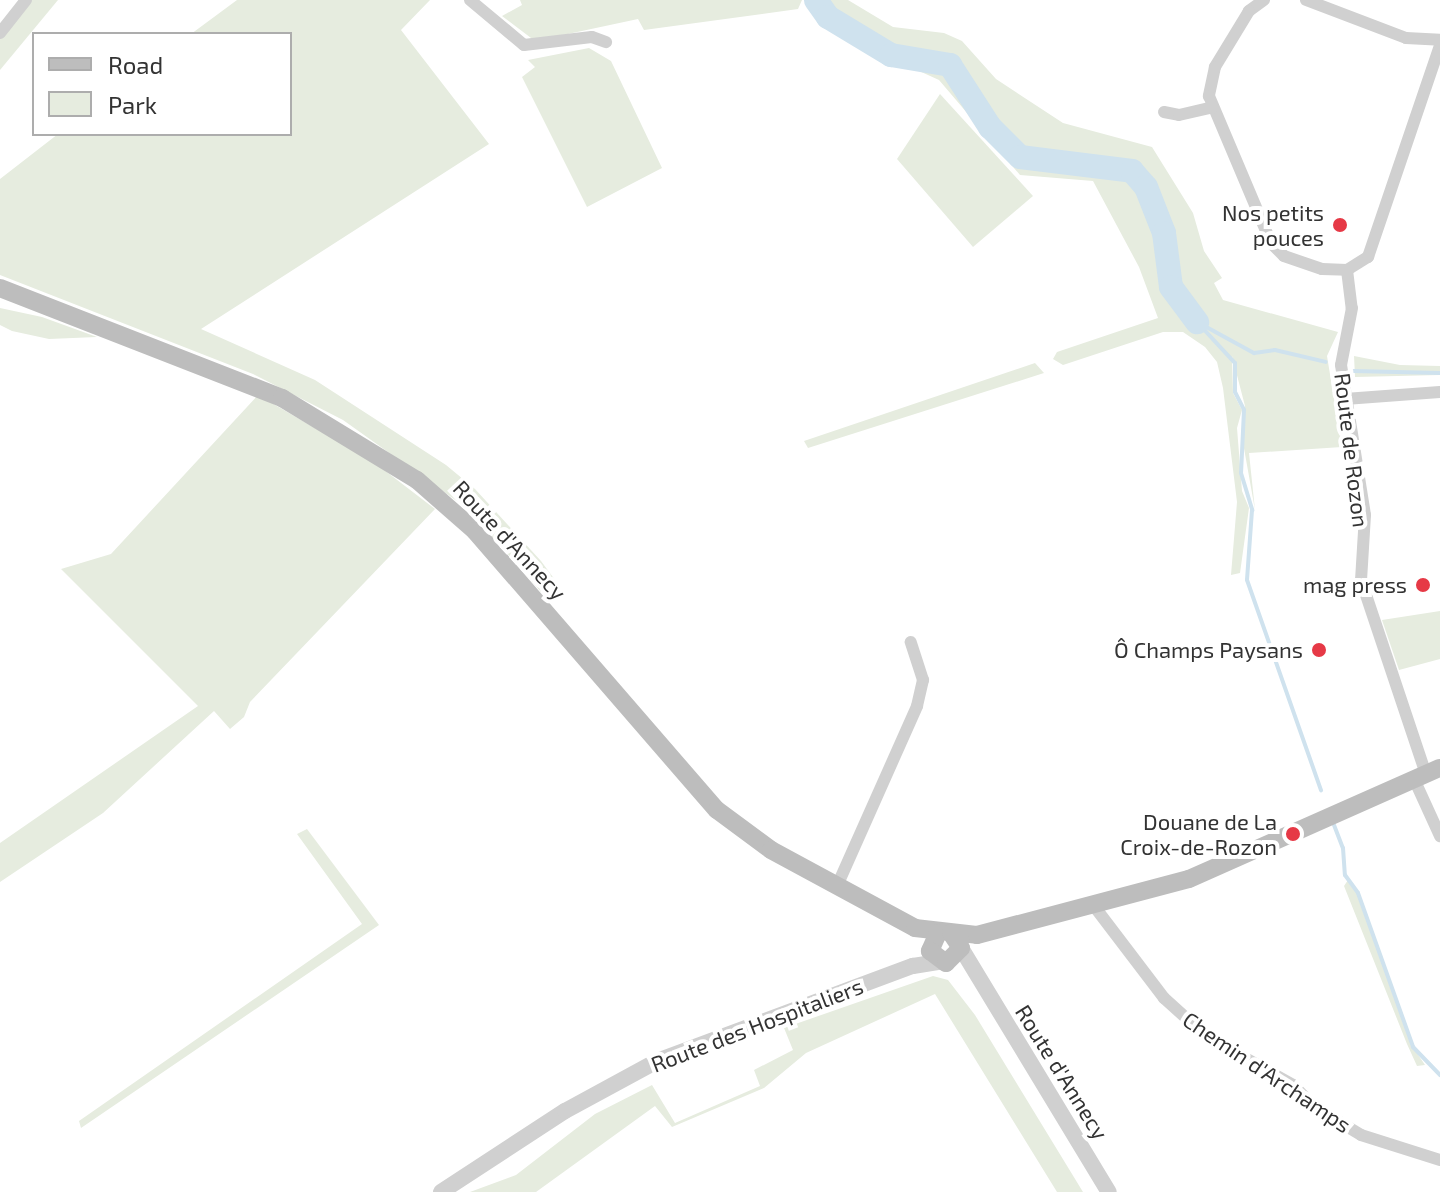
<!DOCTYPE html>
<html>
<head>
<meta charset="utf-8">
<style>
	body { margin:0 }
	#map { position:relative; width:1440px; height:1192px; overflow:hidden; background:#fff; font-family:"Exo 2",sans-serif }
	div>[style] { position:absolute }
	[style*='--x'] { left:calc(var(--x)*1px); top:calc(var(--y)*1px); width:calc(var(--w)*1px); rotate:calc(var(--a)*1deg) }
	.green>* { inset:0; background:#e6ecdf }
	.stream>* { height:4px; margin:-2px; padding:0 2px; transform-origin:2px; border-radius:2px; background:#cfe2ee }
	.river>* { height:24px; margin:-12px; padding:0 12px; transform-origin:12px; border-radius:12px; background:#cfe2ee }
	.minor>* { height:12px; margin:-6px; padding:0 6px; transform-origin:6px; border-radius:6px; background:#d0d0d0 }
	.tertiary>* { height:16px; margin:-8px; padding:0 8px; transform-origin:8px; border-radius:8px; background:#d0d0d0 }
	.secondary>* { height:18px; margin:-9px; padding:0 9px; transform-origin:9px; border-radius:9px; background:#bdbdbd }
	.dots>* { width:22px; height:22px; translate:-50% -50%; box-sizing:border-box; border:4px solid #fff; border-radius:50% }
	span { translate:-50% -50%; white-space:nowrap; text-align:center; line-height:1.15; -webkit-text-stroke:8px #fff; paint-order:stroke }
	.poi-label { font-size:22px; color:#333 }
	.right { translate:-100% -50%; text-align:right }
	.street-label { font-size:22px; color:#333 }
	.legend { position:absolute; left:32px; top:32px; width:260px; height:104px; box-sizing:border-box; background:#fff; border:2px solid #adadad; margin:0; padding:10px 14px; list-style:none; font-size:24px; color:#333 }
	.legend li { display:flex; align-items:center; gap:16px; height:40px }
	.legend b { width:40px; border:2px solid #adadad }
</style>
</head>
<body>
<div id="map">
	<div class="green">
		<div style="clip-path:polygon(30px 0,58px 0,0 70px,0 39px)"></div>
		<div style="clip-path:polygon(237px 0,430px 0,401px 30px,489px 144px,201px 329px,315px 380px,446px 465px,475px 489px,541px 561px,555px 580px,541px 592px,507px 553px,510px 549px,501px 539px,496px 542px,468px 509px,343px 420px,253px 374px,0 275px,0 179px,58px 134px,290px 134px,290px 34px,191px 34px)"></div>
		<div style="clip-path:polygon(520px 0,802px 0,798px 9px,644px 30px,638px 19px,535px 41px,502px 16px,522px 5px)"></div>
		<div style="clip-path:polygon(806px 0,848px 0,893px 27px,944px 33px,962px 41px,996px 79px,1063px 123px,1152px 147px,1193px 213px,1204px 251px,1222px 278px,1214px 283px,1223px 300px,1338px 332px,1327px 356px,1342px 447px,1249px 453px,1255px 510px,1242px 437px,1245px 406px,1232px 356px,1233px 393px,1242px 410px,1237px 428px,1242px 491px,1249px 508px,1240px 573px,1231px 575px,1237px 502px,1223px 388px,1217px 362px,1205px 347px,1183px 332px,1163px 332px,1063px 365px,1053px 359px,1057px 352px,1158px 318px,1139px 267px,1093px 181px,1020px 175px,939px 80px,833px 32px)"></div>
		<div style="clip-path:polygon(589px 48px,611px 61px,662px 168px,587px 207px,522px 77px,535px 67px,528px 60px)"></div>
		<div style="clip-path:polygon(940px 94px,1033px 196px,973px 247px,897px 159px)"></div>
		<div style="clip-path:polygon(0 308px,42px 317px,97px 337px,49px 339px,12px 331px,0 325px)"></div>
		<div style="clip-path:polygon(1354px 356px,1400px 365px,1440px 366px,1440px 375px,1355px 377px)"></div>
		<div style="clip-path:polygon(1035px 363px,1044px 373px,808px 448px,804px 441px)"></div>
		<div style="clip-path:polygon(258px 395px,375px 463px,435px 509px,250px 702px,244px 717px,230px 729px,214px 711px,103px 813px,0 882px,0 843px,198px 706px,61px 569px,111px 554px)"></div>
		<div style="clip-path:polygon(1440px 611px,1440px 659px,1399px 670px,1382px 620px)"></div>
		<div style="clip-path:polygon(307px 829px,379px 925px,81px 1128px,79px 1121px,362px 924px,297px 834px)"></div>
		<div style="clip-path:polygon(1348px 880px,1358px 893px,1413px 1047px,1425px 1065px,1417px 1066px,1407px 1044px,1344px 886px)"></div>
		<div style="clip-path:polygon(933px 976px,948px 980px,975px 1015px,1083px 1192px,1057px 1192px,935px 994px,806px 1053px,764px 1088px,672px 1127px,655px 1106px,536px 1192px,470px 1192px,516px 1175px,595px 1114px,652px 1085px,675px 1123px,760px 1086px,754px 1070px,793px 1050px,784px 1028px)"></div>
	</div>
	<div class="stream">
		<div style="--x:1197;--y:322;--w:56;--a:47.2"></div>
		<div style="--x:1235;--y:363;--w:29;--a:90"></div>
		<div style="--x:1235;--y:392;--w:20;--a:63"></div>
		<div style="--x:1244;--y:410;--w:63;--a:92.7"></div>
		<div style="--x:1241;--y:473;--w:39;--a:73"></div>
		<div style="--x:1252;--y:510;--w:70;--a:94.1"></div>
		<div style="--x:1247;--y:580;--w:223;--a:70.6"></div>
		<div style="--x:1199;--y:323;--w:63;--a:28.6"></div>
		<div style="--x:1254;--y:353;--w:21;--a:-8"></div>
		<div style="--x:1275;--y:350;--w:52;--a:13.2"></div>
		<div style="--x:1353;--y:371;--w:87;--a:1.3"></div>
		<div style="--x:1334;--y:825;--w:25;--a:69"></div>
		<div style="--x:1343;--y:848;--w:27;--a:86"></div>
		<div style="--x:1345;--y:875;--w:22;--a:54"></div>
		<div style="--x:1358;--y:893;--w:164;--a:70.3"></div>
		<div style="--x:1413;--y:1047;--w:39;--a:46"></div>
	</div>
	<div class="river">
		<div style="--x:816;--y:0;--w:21;--a:55"></div>
		<div style="--x:828;--y:17;--w:74;--a:31.1"></div>
		<div style="--x:891;--y:55;--w:60;--a:9.6"></div>
		<div style="--x:950;--y:65;--w:74;--a:57.2"></div>
		<div style="--x:990;--y:127;--w:42;--a:45"></div>
		<div style="--x:1020;--y:157;--w:113;--a:7.1"></div>
		<div style="--x:1132;--y:171;--w:21;--a:49"></div>
		<div style="--x:1146;--y:187;--w:49;--a:68.6"></div>
		<div style="--x:1164;--y:233;--w:54;--a:82.6"></div>
		<div style="--x:1171;--y:287;--w:44;--a:53.4"></div>
	</div>
	<div class="minor">
		<div style="--x:470;--y:0;--w:70;--a:39.8"></div>
		<div style="--x:524;--y:45;--w:68;--a:-6.7"></div>
		<div style="--x:592;--y:37;--w:15;--a:20"></div>
		<div style="--x:1264;--y:0;--w:19;--a:144"></div>
		<div style="--x:1249;--y:11;--w:66;--a:121.3"></div>
		<div style="--x:1215;--y:67;--w:30;--a:102"></div>
		<div style="--x:1209;--y:96;--w:160;--a:67.1"></div>
		<div style="--x:1271;--y:243;--w:18;--a:45"></div>
		<div style="--x:1284;--y:256;--w:40;--a:18.9"></div>
		<div style="--x:1322;--y:269;--w:25;--a:2"></div>
		<div style="--x:1347;--y:270;--w:25;--a:-32"></div>
		<div style="--x:1368;--y:257;--w:224;--a:-71.2"></div>
		<div style="--x:1306;--y:0;--w:107;--a:20.8"></div>
		<div style="--x:1406;--y:38;--w:34;--a:3"></div>
		<div style="--x:0;--y:33;--w:42;--a:-51.8"></div>
		<div style="--x:1164;--y:112;--w:15;--a:11"></div>
		<div style="--x:1179;--y:115;--w:35;--a:-13"></div>
		<div style="--x:1347;--y:270;--w:38;--a:83"></div>
		<div style="--x:1352;--y:308;--w:58;--a:100.9"></div>
		<div style="--x:1341;--y:365;--w:152;--a:80.9"></div>
		<div style="--x:1365;--y:515;--w:65;--a:93.5"></div>
		<div style="--x:1361;--y:580;--w:205;--a:71.5"></div>
		<div style="--x:1345;--y:399;--w:95;--a:-4.2"></div>
		<div style="--x:1414;--y:779;--w:63;--a:65.5"></div>
		<div style="--x:837;--y:886;--w:197;--a:-66"></div>
		<div style="--x:917;--y:706;--w:27;--a:-77"></div>
		<div style="--x:923;--y:680;--w:40;--a:-108"></div>
		<div style="--x:1094;--y:906;--w:116;--a:52.7"></div>
		<div style="--x:1164;--y:998;--w:57;--a:42.1"></div>
		<div style="--x:1206;--y:1036;--w:100;--a:29.4"></div>
		<div style="--x:1293;--y:1085;--w:29;--a:46"></div>
		<div style="--x:1313;--y:1106;--w:56;--a:31.1"></div>
		<div style="--x:1361;--y:1135;--w:83;--a:17.6"></div>
	</div>
	<div class="tertiary">
		<div style="--x:961;--y:948;--w:285;--a:58.8"></div>
		<div style="--x:441;--y:1192;--w:148;--a:-33.2"></div>
		<div style="--x:565;--y:1111;--w:105;--a:-28.5"></div>
		<div style="--x:657;--y:1061;--w:273;--a:-20.4"></div>
		<div style="--x:913;--y:966;--w:25;--a:-9"></div>
	</div>
	<div class="secondary">
		<div style="--x:0;--y:288;--w:303;--a:21.3"></div>
		<div style="--x:282;--y:398;--w:158;--a:31.3"></div>
		<div style="--x:417;--y:480;--w:77;--a:41.3"></div>
		<div style="--x:475;--y:531;--w:369;--a:49.1"></div>
		<div style="--x:717;--y:810;--w:67;--a:36.5"></div>
		<div style="--x:771;--y:850;--w:164;--a:28.4"></div>
		<div style="--x:915;--y:928;--w:62;--a:6.4"></div>
		<div style="--x:977;--y:935;--w:219;--a:-14.8"></div>
		<div style="--x:1189;--y:879;--w:274;--a:-23.9"></div>
		<div style="--x:938;--y:933;--w:20;--a:114"></div>
		<div style="--x:930;--y:951;--w:20;--a:37"></div>
		<div style="--x:946;--y:963;--w:21;--a:-45"></div>
		<div style="--x:961;--y:948;--w:18;--a:-124"></div>
	</div>
	<div class="dots">
		<div style="left:1340px;top:225px;background:#e63946"></div>
		<div style="left:1423px;top:585px;background:#e63946"></div>
		<div style="left:1319px;top:650px;background:#e63946"></div>
		<div style="left:1293px;top:834px;background:#e63946"></div>
	</div>
	<div class="poi-label">
		<span class="right" style="left:1324px;top:225px">Nos petits<br>pouces</span>
		<span class="right" style="left:1407px;top:585px">mag press</span>
		<span class="right" style="left:1303px;top:650px">Ô Champs Paysans</span>
		<span class="right" style="left:1277px;top:834px">Douane de La<br>Croix-de-Rozon</span>
	</div>
	<div class="street-label">
		<span style="left:1352px;top:450px;rotate:83deg">Route de Rozon</span>
		<span style="left:510px;top:540px;rotate:47deg">Route d'Annecy</span>
		<span style="left:757px;top:1025px;rotate:-21deg">Route des Hospitaliers</span>
		<span style="left:1062px;top:1072px;rotate:58deg">Route d'Annecy</span>
		<span style="left:1267px;top:1072px;rotate:34deg">Chemin d'Archamps</span>
	</div>
	<ul class="legend">
	<li><b style="height:10px;background:#bdbdbd"></b>Road</li>
	<li><b style="height:22px;background:#e6ecdf"></b>Park</li>
	</ul>
</div>
</body>
</html>
